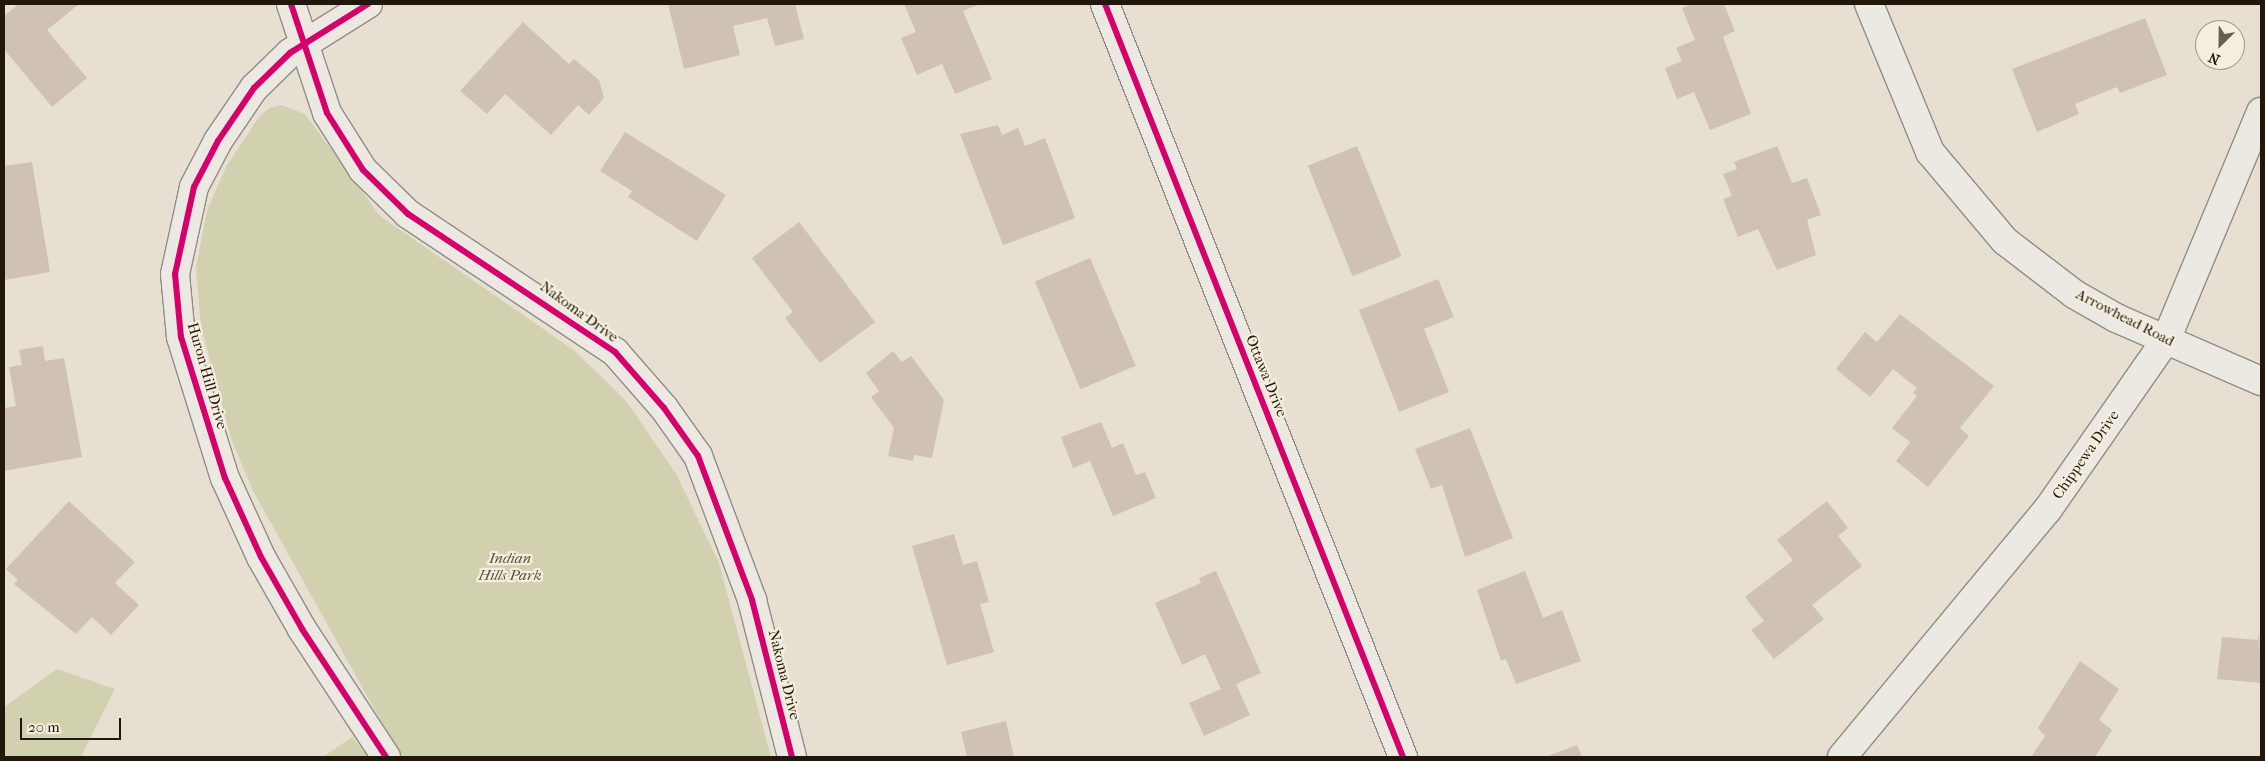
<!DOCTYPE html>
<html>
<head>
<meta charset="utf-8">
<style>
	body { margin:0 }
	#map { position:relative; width:2265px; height:761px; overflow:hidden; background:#e7e0d2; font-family:"IM FELL French Canon",serif }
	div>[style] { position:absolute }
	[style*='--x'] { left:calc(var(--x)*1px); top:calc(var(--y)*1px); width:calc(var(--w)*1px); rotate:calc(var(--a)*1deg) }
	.green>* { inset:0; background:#d1d0af }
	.building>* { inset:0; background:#cfc1b4; transform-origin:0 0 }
	.roads { filter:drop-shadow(1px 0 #928d83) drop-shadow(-1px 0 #928d83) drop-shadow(0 1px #928d83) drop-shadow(0 -1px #928d83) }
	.minor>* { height:28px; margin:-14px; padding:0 14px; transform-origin:14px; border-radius:14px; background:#ece8e2 }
	.cycleway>* { height:6px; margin:-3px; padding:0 3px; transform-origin:3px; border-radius:3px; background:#d6006c }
	span { translate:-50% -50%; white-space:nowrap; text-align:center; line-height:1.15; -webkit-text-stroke:4.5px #f5eddd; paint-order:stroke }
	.street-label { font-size:15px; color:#21180b }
	.park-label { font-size:15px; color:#58543b; font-style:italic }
	.frame { position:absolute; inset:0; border:5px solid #21180b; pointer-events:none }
	.north { position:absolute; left:2195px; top:20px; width:50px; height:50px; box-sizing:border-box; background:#f5eddd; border:1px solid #a09889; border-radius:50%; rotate:203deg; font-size:14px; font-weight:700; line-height:20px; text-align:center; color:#21180b }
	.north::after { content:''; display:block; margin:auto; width:18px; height:22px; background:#665e51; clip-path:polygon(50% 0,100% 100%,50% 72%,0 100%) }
	.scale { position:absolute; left:20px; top:718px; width:101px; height:22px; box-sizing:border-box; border:2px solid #21180b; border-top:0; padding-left:6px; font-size:15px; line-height:18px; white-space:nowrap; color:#21180b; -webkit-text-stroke:4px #f5eddd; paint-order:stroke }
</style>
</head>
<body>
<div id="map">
	<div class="green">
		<div style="clip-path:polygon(282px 105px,305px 114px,380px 216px,575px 351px,627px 402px,676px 474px,719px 563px,771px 757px,405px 757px,396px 748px,252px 489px,231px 438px,201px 327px,196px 268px,207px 210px,227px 165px,259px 117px,269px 108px)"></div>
		<div style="clip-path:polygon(57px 669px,115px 689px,81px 757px,4px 757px,4px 707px)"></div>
		<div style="clip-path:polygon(352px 737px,369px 757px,323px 757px)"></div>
	</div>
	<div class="building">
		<div style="clip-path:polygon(19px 4px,79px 4px,47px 30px,87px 78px,52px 107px,4px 49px,4px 16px)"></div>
		<div style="clip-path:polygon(668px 4px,795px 4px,804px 39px,775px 46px,767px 18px,733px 26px,740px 55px,684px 69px)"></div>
		<div style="clip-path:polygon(904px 4px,980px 4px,963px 11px,992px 79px,955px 94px,942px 64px,917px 75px,901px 38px,916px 32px)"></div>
		<div style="clip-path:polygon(1691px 4px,1724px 4px,1735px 31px,1723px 37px,1751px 114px,1710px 130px,1694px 92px,1677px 99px,1665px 68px,1682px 61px,1676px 48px,1695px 40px,1682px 8px)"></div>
		<div style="clip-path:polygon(2145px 18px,2167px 75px,2120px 93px,2117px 87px,2075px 104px,2079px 114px,2037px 132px,2012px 69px)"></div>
		<div style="clip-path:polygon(523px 22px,569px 64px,574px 59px,599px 80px,604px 98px,589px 115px,578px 105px,551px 135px,505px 94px,487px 114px,460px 91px)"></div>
		<div style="clip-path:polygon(998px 125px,1002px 135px,1018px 128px,1025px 146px,1045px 138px,1075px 218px,1003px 245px,960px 134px)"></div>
		<div style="clip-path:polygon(625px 132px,726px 195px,697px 241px,628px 197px,632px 191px,600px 171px)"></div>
		<div style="left:1357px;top:146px;width:119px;height:53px;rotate:68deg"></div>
		<div style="clip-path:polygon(1777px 146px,1792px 183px,1807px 178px,1821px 215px,1807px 220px,1816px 255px,1777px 270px,1758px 229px,1738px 237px,1723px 199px,1732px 196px,1723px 174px,1737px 169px,1734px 162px)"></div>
		<div style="clip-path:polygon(32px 162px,50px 272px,4px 280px,4px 166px)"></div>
		<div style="clip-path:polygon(799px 222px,875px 322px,820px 363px,785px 318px,793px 312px,752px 258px)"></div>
		<div style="left:1090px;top:258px;width:117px;height:60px;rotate:67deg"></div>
		<div style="clip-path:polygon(1438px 279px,1454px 317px,1424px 329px,1449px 392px,1399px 412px,1359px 310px)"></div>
		<div style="clip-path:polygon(1900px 314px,1994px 386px,1960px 428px,1969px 436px,1928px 487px,1896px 461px,1910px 442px,1892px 428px,1917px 396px,1913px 393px,1917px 388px,1893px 369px,1870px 397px,1836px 369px,1865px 332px,1877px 342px)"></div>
		<div style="clip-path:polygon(43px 346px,45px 361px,64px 358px,82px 457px,4px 471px,4px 408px,16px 406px,9px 367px,22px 365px,19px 350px)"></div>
		<div style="clip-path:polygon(893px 351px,902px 362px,911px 356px,944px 400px,932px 458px,914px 455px,913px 461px,888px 456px,894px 428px,871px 397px,879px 391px,866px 373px)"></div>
		<div style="clip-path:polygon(1101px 422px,1112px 448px,1123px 443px,1136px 475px,1145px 472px,1156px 498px,1113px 516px,1090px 461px,1073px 468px,1061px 437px)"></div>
		<div style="clip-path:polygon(1470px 428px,1513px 538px,1465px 557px,1442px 485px,1431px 489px,1415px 449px)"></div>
		<div style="clip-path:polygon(69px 501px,135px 562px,115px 583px,139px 605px,111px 635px,92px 617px,76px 634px,14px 584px,18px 580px,6px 569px)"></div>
		<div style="clip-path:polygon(1827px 501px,1848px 528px,1838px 536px,1862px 566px,1812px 605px,1824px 619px,1774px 659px,1751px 630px,1764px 621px,1745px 597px,1793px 560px,1777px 540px)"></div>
		<div style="clip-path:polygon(954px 534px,963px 565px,977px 561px,989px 602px,980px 604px,994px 652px,947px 665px,912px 546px)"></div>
		<div style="clip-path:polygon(1216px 571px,1261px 673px,1236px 684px,1250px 715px,1204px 736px,1189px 703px,1221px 689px,1205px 654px,1182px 665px,1155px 603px,1201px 583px,1199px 578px)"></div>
		<div style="clip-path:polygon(1525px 571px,1543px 618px,1562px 610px,1581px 661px,1516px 684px,1506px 659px,1501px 661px,1477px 590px)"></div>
		<div style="clip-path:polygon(2259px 630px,2261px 683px,2217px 679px,2222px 637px,2258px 640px)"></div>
		<div style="clip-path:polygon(2080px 661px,2119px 689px,2099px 720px,2112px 730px,2095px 757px,2031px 757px,2045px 736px,2038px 728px)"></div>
		<div style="clip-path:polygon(1006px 721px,1014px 757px,967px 757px,961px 732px)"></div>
		<div style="clip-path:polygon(1577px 745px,1582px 757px,1545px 757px)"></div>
	</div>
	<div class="roads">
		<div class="minor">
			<div style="--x:291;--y:4;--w:115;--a:71.7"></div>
			<div style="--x:327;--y:113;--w:67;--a:57.7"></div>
			<div style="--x:363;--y:170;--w:63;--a:44.4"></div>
			<div style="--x:408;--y:214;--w:249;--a:33.7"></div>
			<div style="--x:615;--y:352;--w:74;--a:48.8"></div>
			<div style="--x:664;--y:408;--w:59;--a:54.7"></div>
			<div style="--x:698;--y:456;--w:154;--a:69.4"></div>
			<div style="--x:752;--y:600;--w:162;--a:75.7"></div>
			<div style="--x:368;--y:4;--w:92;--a:147.9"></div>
			<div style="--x:290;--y:53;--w:50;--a:135.8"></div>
			<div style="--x:254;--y:88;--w:64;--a:124.2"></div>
			<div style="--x:218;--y:141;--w:52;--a:117.6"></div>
			<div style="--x:194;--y:187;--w:89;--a:102.3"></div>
			<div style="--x:175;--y:274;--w:63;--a:84.6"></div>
			<div style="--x:181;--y:337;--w:148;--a:72.7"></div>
			<div style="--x:225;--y:478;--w:87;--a:65.5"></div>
			<div style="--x:261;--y:557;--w:83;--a:60.3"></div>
			<div style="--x:302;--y:629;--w:153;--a:56.7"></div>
			<div style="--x:1105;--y:4;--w:810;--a:68.41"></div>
			<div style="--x:1869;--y:4;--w:160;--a:67.6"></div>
			<div style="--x:1930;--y:152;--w:116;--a:49.9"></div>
			<div style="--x:2005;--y:241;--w:87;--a:37.5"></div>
			<div style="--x:2074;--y:294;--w:48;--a:29.7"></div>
			<div style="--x:2116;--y:318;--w:158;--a:23.5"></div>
			<div style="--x:1842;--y:757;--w:322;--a:-50.3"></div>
			<div style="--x:2048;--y:509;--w:206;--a:-55.1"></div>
			<div style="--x:2166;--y:340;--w:247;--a:-67.4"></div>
		</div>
	</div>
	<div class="cycleway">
		<div style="--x:291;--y:4;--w:115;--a:71.7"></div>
		<div style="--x:327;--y:113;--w:67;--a:57.7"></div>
		<div style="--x:363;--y:170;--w:63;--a:44.4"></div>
		<div style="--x:408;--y:214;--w:249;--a:33.7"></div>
		<div style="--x:615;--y:352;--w:74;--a:48.8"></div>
		<div style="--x:664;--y:408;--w:59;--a:54.7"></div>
		<div style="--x:698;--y:456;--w:154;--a:69.4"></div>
		<div style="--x:752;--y:600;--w:162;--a:75.7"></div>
		<div style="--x:368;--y:4;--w:92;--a:147.9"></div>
		<div style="--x:290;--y:53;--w:50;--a:135.8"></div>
		<div style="--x:254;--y:88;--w:64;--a:124.2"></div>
		<div style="--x:218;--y:141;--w:52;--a:117.6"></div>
		<div style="--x:194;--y:187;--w:89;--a:102.3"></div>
		<div style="--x:175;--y:274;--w:63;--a:84.6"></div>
		<div style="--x:181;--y:337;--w:148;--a:72.7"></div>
		<div style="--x:225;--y:478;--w:87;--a:65.5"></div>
		<div style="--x:261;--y:557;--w:83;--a:60.3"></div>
		<div style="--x:302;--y:629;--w:153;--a:56.7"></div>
		<div style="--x:1105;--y:4;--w:810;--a:68.41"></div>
	</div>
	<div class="street-label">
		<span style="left:579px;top:312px;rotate:36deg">Nakoma Drive</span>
		<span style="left:2125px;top:318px;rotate:27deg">Arrowhead Road</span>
		<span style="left:207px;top:376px;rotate:74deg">Huron Hill Drive</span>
		<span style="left:1266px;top:376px;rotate:68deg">Ottawa Drive</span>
		<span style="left:2086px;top:455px;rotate:-55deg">Chippewa Drive</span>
		<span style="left:784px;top:675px;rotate:76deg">Nakoma Drive</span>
	</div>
	<div class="park-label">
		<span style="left:510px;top:567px">Indian<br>Hills Park</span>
	</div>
	<div class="frame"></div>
	<div class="north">N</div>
	<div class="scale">20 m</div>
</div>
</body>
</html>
